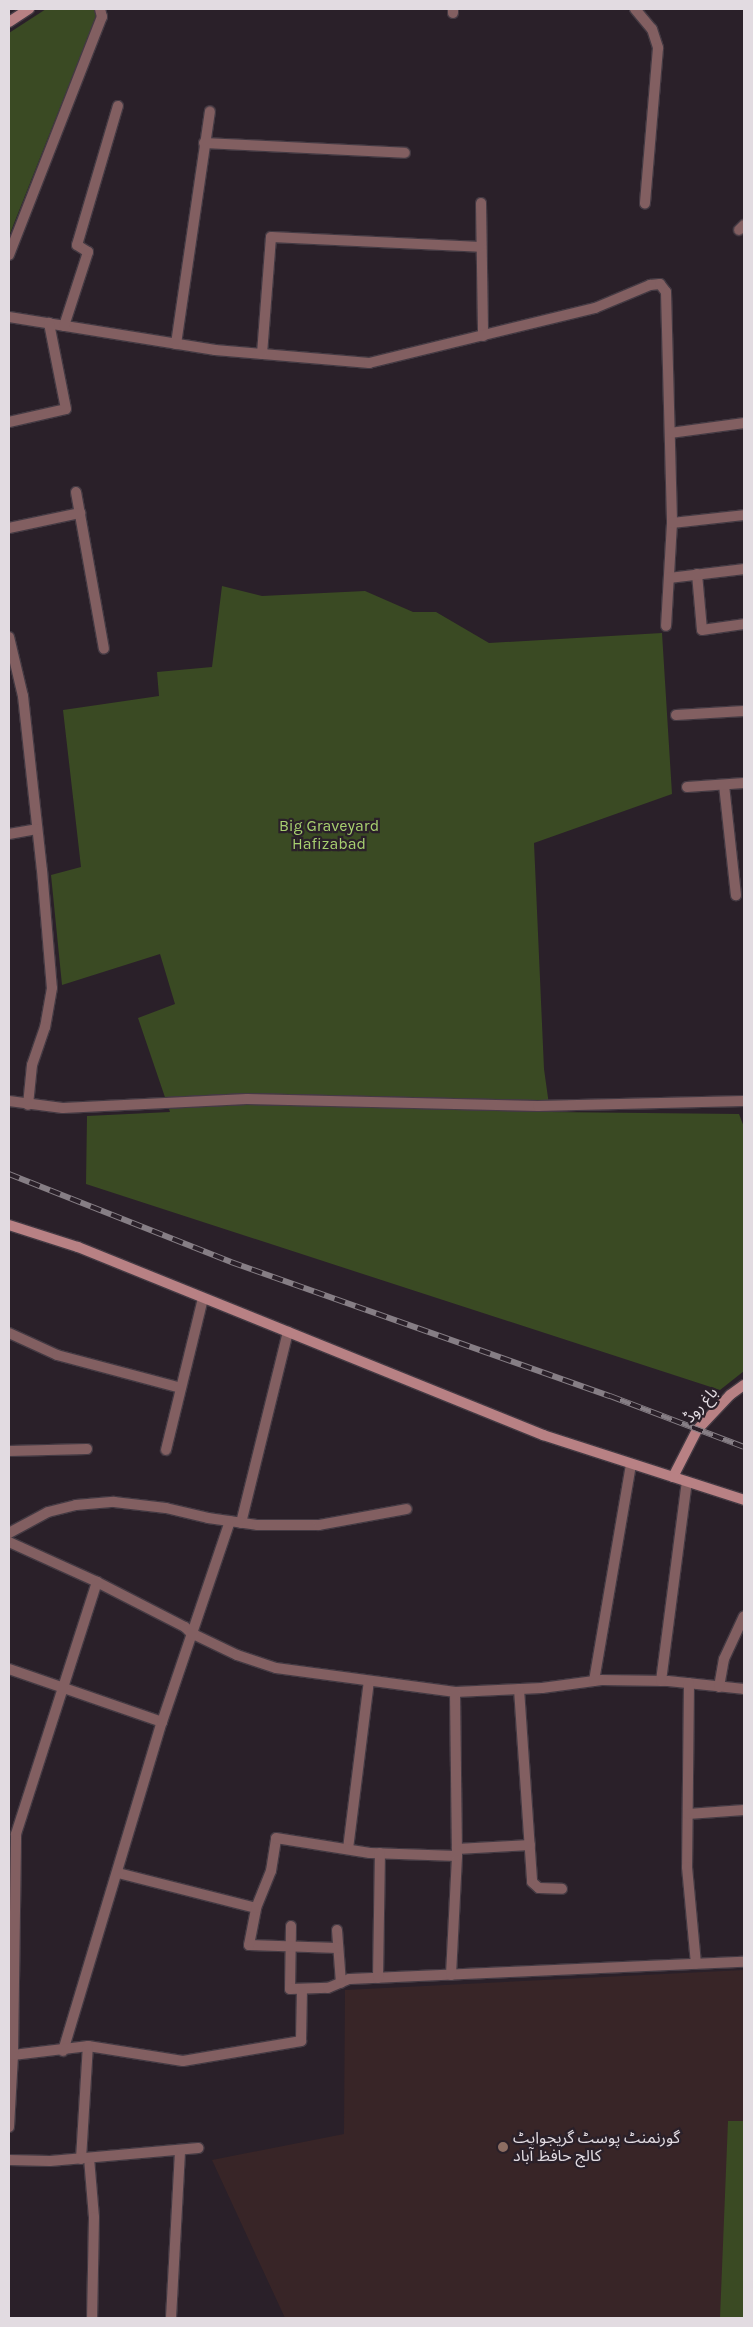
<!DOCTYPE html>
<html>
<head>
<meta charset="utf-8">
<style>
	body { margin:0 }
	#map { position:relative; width:753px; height:2327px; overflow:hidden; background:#2a2029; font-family:Karla,"Noto Sans Arabic",sans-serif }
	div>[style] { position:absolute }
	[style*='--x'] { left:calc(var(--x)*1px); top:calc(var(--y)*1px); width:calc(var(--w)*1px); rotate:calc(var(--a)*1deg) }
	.education>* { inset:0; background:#382527 }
	.green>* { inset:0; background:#3a4a23 }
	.roads { filter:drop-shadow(1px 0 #443a43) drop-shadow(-1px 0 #443a43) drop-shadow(0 1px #443a43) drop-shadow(0 -1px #443a43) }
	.street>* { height:10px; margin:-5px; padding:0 5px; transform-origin:5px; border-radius:5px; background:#825f61 }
	.secondary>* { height:10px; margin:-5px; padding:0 5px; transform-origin:5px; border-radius:5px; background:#b88184 }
	.rail>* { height:5.5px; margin-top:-2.75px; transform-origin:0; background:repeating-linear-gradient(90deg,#2a2029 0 11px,#867e85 0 22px); box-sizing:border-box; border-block:1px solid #867e85 }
	.dots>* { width:14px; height:14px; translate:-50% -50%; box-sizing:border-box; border:2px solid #2a2029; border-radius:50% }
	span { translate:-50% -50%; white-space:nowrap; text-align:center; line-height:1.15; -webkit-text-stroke:4.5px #2a2029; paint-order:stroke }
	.park-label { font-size:16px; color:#a7cf6f }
	.street-label { font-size:16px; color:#e2dbe1 }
	.poi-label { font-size:16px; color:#e2dbe1 }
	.left { translate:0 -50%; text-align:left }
	.frame { position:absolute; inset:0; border:10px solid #e2dbe1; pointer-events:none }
</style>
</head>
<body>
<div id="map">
	<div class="education">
		<div style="clip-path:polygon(744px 1970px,744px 2121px,730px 2121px,721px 2318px,285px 2318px,212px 2160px,344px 2134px,345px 1990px)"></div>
	</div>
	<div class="green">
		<div style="clip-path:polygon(46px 9px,94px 9px,96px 17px,9px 236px,9px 33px)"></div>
		<div style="clip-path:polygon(222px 586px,262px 596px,365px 591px,413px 612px,436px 612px,489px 643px,662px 633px,672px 794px,534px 843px,544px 1069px,550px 1112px,739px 1114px,744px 1127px,744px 1371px,720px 1390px,86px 1184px,87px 1116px,170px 1112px,138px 1018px,175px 1004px,160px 954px,62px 985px,51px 875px,81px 867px,63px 710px,159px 696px,157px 672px,212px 667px)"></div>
		<div style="clip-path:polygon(728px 2121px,744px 2121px,744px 2318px,720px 2318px)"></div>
	</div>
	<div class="roads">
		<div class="street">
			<div style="--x:635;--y:9;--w:26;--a:50"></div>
			<div style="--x:652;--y:29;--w:20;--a:72"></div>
			<div style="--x:658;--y:48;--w:156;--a:94.8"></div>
			<div style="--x:453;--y:13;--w:4;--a:-90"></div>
			<div style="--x:204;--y:143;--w:201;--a:2.8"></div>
			<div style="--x:481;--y:203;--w:133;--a:89.1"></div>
			<div style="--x:739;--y:230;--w:7;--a:-45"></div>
			<div style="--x:9;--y:255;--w:256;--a:-68.7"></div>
			<div style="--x:102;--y:17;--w:8;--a:-104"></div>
			<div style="--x:9;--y:317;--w:209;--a:9.1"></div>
			<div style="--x:215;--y:350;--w:155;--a:4.8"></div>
			<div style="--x:369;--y:363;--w:233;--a:-13.7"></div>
			<div style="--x:595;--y:308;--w:60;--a:-22.7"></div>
			<div style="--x:650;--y:285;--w:10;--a:-6"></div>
			<div style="--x:660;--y:284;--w:10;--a:53"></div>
			<div style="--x:666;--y:292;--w:231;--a:88.5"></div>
			<div style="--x:672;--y:523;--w:103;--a:93.3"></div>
			<div style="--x:64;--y:326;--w:78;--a:-72"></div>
			<div style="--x:88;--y:252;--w:13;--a:-148"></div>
			<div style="--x:77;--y:245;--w:145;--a:-73.6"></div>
			<div style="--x:176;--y:344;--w:235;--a:-81.7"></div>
			<div style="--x:262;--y:354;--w:117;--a:-85.6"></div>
			<div style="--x:271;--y:237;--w:210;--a:2.7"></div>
			<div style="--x:9;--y:422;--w:58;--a:-12.8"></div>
			<div style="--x:66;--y:409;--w:88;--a:-101.2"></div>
			<div style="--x:670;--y:433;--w:75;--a:-7.7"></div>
			<div style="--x:76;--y:492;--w:159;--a:79.9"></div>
			<div style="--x:672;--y:523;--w:72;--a:-6.3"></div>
			<div style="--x:9;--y:528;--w:73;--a:-11.9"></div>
			<div style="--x:697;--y:574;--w:56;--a:84.9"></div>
			<div style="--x:702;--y:630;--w:42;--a:-8.1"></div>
			<div style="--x:669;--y:578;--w:76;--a:-6.8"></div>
			<div style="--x:9;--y:637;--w:61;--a:76.7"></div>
			<div style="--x:23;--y:696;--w:175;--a:83.8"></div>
			<div style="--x:42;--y:870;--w:118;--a:85.2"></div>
			<div style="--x:52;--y:988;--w:40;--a:100"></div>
			<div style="--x:45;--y:1027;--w:40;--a:108.9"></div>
			<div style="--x:32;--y:1065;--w:40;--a:95.7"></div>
			<div style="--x:676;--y:715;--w:68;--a:-3.4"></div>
			<div style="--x:724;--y:785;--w:111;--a:83.8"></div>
			<div style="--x:687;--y:787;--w:57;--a:-4"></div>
			<div style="--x:9;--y:834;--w:28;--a:-10"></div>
			<div style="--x:9;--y:1101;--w:54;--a:7.4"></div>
			<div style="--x:63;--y:1108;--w:184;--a:-2.8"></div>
			<div style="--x:247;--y:1099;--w:291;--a:1.4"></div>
			<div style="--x:538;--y:1106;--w:206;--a:-1.4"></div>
			<div style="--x:9;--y:1333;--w:53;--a:24.6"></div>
			<div style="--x:57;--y:1355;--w:128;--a:14.9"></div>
			<div style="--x:166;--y:1450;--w:156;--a:-76.3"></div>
			<div style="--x:9;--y:1451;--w:78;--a:-1.5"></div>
			<div style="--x:241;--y:1523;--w:197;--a:-76.2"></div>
			<div style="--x:9;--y:1533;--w:44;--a:-28.3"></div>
			<div style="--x:48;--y:1512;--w:29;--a:-14"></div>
			<div style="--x:76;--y:1505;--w:38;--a:-5"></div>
			<div style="--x:114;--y:1502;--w:52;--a:6.6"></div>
			<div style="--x:166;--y:1508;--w:43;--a:13.4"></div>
			<div style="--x:208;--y:1518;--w:49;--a:8.1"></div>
			<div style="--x:257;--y:1525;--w:62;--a:0"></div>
			<div style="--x:319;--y:1525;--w:89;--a:-10.3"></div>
			<div style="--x:9;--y:1542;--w:97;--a:24.4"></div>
			<div style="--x:97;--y:1582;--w:99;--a:27.1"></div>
			<div style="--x:185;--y:1627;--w:8;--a:45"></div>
			<div style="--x:191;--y:1633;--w:51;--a:25.6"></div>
			<div style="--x:237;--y:1655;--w:41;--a:18.4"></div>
			<div style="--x:276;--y:1668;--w:181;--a:7.6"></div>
			<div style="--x:455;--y:1692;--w:87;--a:-2.6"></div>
			<div style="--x:542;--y:1688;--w:60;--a:-7.7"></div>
			<div style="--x:601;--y:1680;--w:67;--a:0.9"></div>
			<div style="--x:668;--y:1681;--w:76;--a:6"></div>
			<div style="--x:9;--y:1669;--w:162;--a:19.1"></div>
			<div style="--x:594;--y:1681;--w:220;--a:-80.3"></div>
			<div style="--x:661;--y:1681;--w:201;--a:-82.6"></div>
			<div style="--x:689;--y:1683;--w:184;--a:90.6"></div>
			<div style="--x:687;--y:1867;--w:97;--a:84.7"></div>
			<div style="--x:719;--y:1687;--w:28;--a:-80"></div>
			<div style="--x:724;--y:1659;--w:47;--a:-65.1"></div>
			<div style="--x:519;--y:1689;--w:193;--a:86.1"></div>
			<div style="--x:532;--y:1882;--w:9;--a:41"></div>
			<div style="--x:539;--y:1888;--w:23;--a:2"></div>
			<div style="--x:688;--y:1814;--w:56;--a:-4.1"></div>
			<div style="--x:348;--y:1849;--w:169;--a:-82.9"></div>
			<div style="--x:457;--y:1849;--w:73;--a:-3.1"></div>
			<div style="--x:118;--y:1873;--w:142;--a:14.2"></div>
			<div style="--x:291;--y:1926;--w:63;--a:90.9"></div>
			<div style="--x:290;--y:1989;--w:38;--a:-2"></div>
			<div style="--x:328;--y:1988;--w:23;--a:-23"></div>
			<div style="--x:349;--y:1979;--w:395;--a:-2.5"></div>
			<div style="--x:337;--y:1930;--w:53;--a:85.7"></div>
			<div style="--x:338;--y:1948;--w:89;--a:-178.1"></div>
			<div style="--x:249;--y:1945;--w:38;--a:-79"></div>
			<div style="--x:256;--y:1908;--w:40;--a:-68"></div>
			<div style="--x:271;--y:1871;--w:33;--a:-81"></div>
			<div style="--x:276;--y:1838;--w:95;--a:9.1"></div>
			<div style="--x:370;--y:1853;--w:87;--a:2"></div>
			<div style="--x:451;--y:1975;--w:119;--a:-87.1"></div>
			<div style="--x:457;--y:1856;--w:164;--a:-90.7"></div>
			<div style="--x:378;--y:1978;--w:125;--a:-89.1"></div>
			<div style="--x:63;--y:2051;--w:344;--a:-73.3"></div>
			<div style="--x:162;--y:1722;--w:212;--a:-71.3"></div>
			<div style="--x:13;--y:2055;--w:76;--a:-6.8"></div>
			<div style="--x:88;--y:2046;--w:96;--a:9"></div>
			<div style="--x:183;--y:2061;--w:120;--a:-9.6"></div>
			<div style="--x:301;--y:2041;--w:52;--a:-88.9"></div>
			<div style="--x:9;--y:2127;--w:72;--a:-86.8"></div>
			<div style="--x:13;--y:2055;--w:221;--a:-89.2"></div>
			<div style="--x:16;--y:1834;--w:265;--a:-72.2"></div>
			<div style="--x:89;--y:2158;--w:59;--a:85.2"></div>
			<div style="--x:94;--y:2217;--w:101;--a:91.1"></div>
			<div style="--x:81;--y:2159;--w:113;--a:-86.5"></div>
			<div style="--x:9;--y:2160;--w:41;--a:1.4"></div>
			<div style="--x:50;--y:2161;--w:149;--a:-5"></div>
			<div style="--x:171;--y:2318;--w:168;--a:-86.9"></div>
		</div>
		<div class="secondary">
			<div style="--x:9;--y:22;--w:24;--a:-33"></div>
			<div style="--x:9;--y:1225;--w:72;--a:17.7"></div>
			<div style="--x:78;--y:1247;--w:502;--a:22.01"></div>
			<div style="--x:543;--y:1435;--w:211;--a:17.9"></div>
			<div style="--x:673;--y:1477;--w:53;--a:-62.9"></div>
			<div style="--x:697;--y:1430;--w:48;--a:-46.7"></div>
			<div style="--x:730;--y:1395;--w:17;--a:-36"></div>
		</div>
	</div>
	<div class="rail">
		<div style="--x:9;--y:1174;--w:239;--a:21.6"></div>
		<div style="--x:231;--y:1262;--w:402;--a:19.5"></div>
		<div style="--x:610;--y:1396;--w:143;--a:20.8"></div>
	</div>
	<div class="dots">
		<div style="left:503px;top:2147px;background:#8d6e63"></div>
	</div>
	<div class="park-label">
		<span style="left:329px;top:835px">Big Graveyard<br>Hafizabad</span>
	</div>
	<div class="street-label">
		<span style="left:701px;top:1405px;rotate:-48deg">باغ روڈ</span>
	</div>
	<div class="poi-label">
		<span class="left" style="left:513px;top:2147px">گورنمنٹ پوسٹ گریجوایٹ<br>کالج حافظ آباد</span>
	</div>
	<div class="frame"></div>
</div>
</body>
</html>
